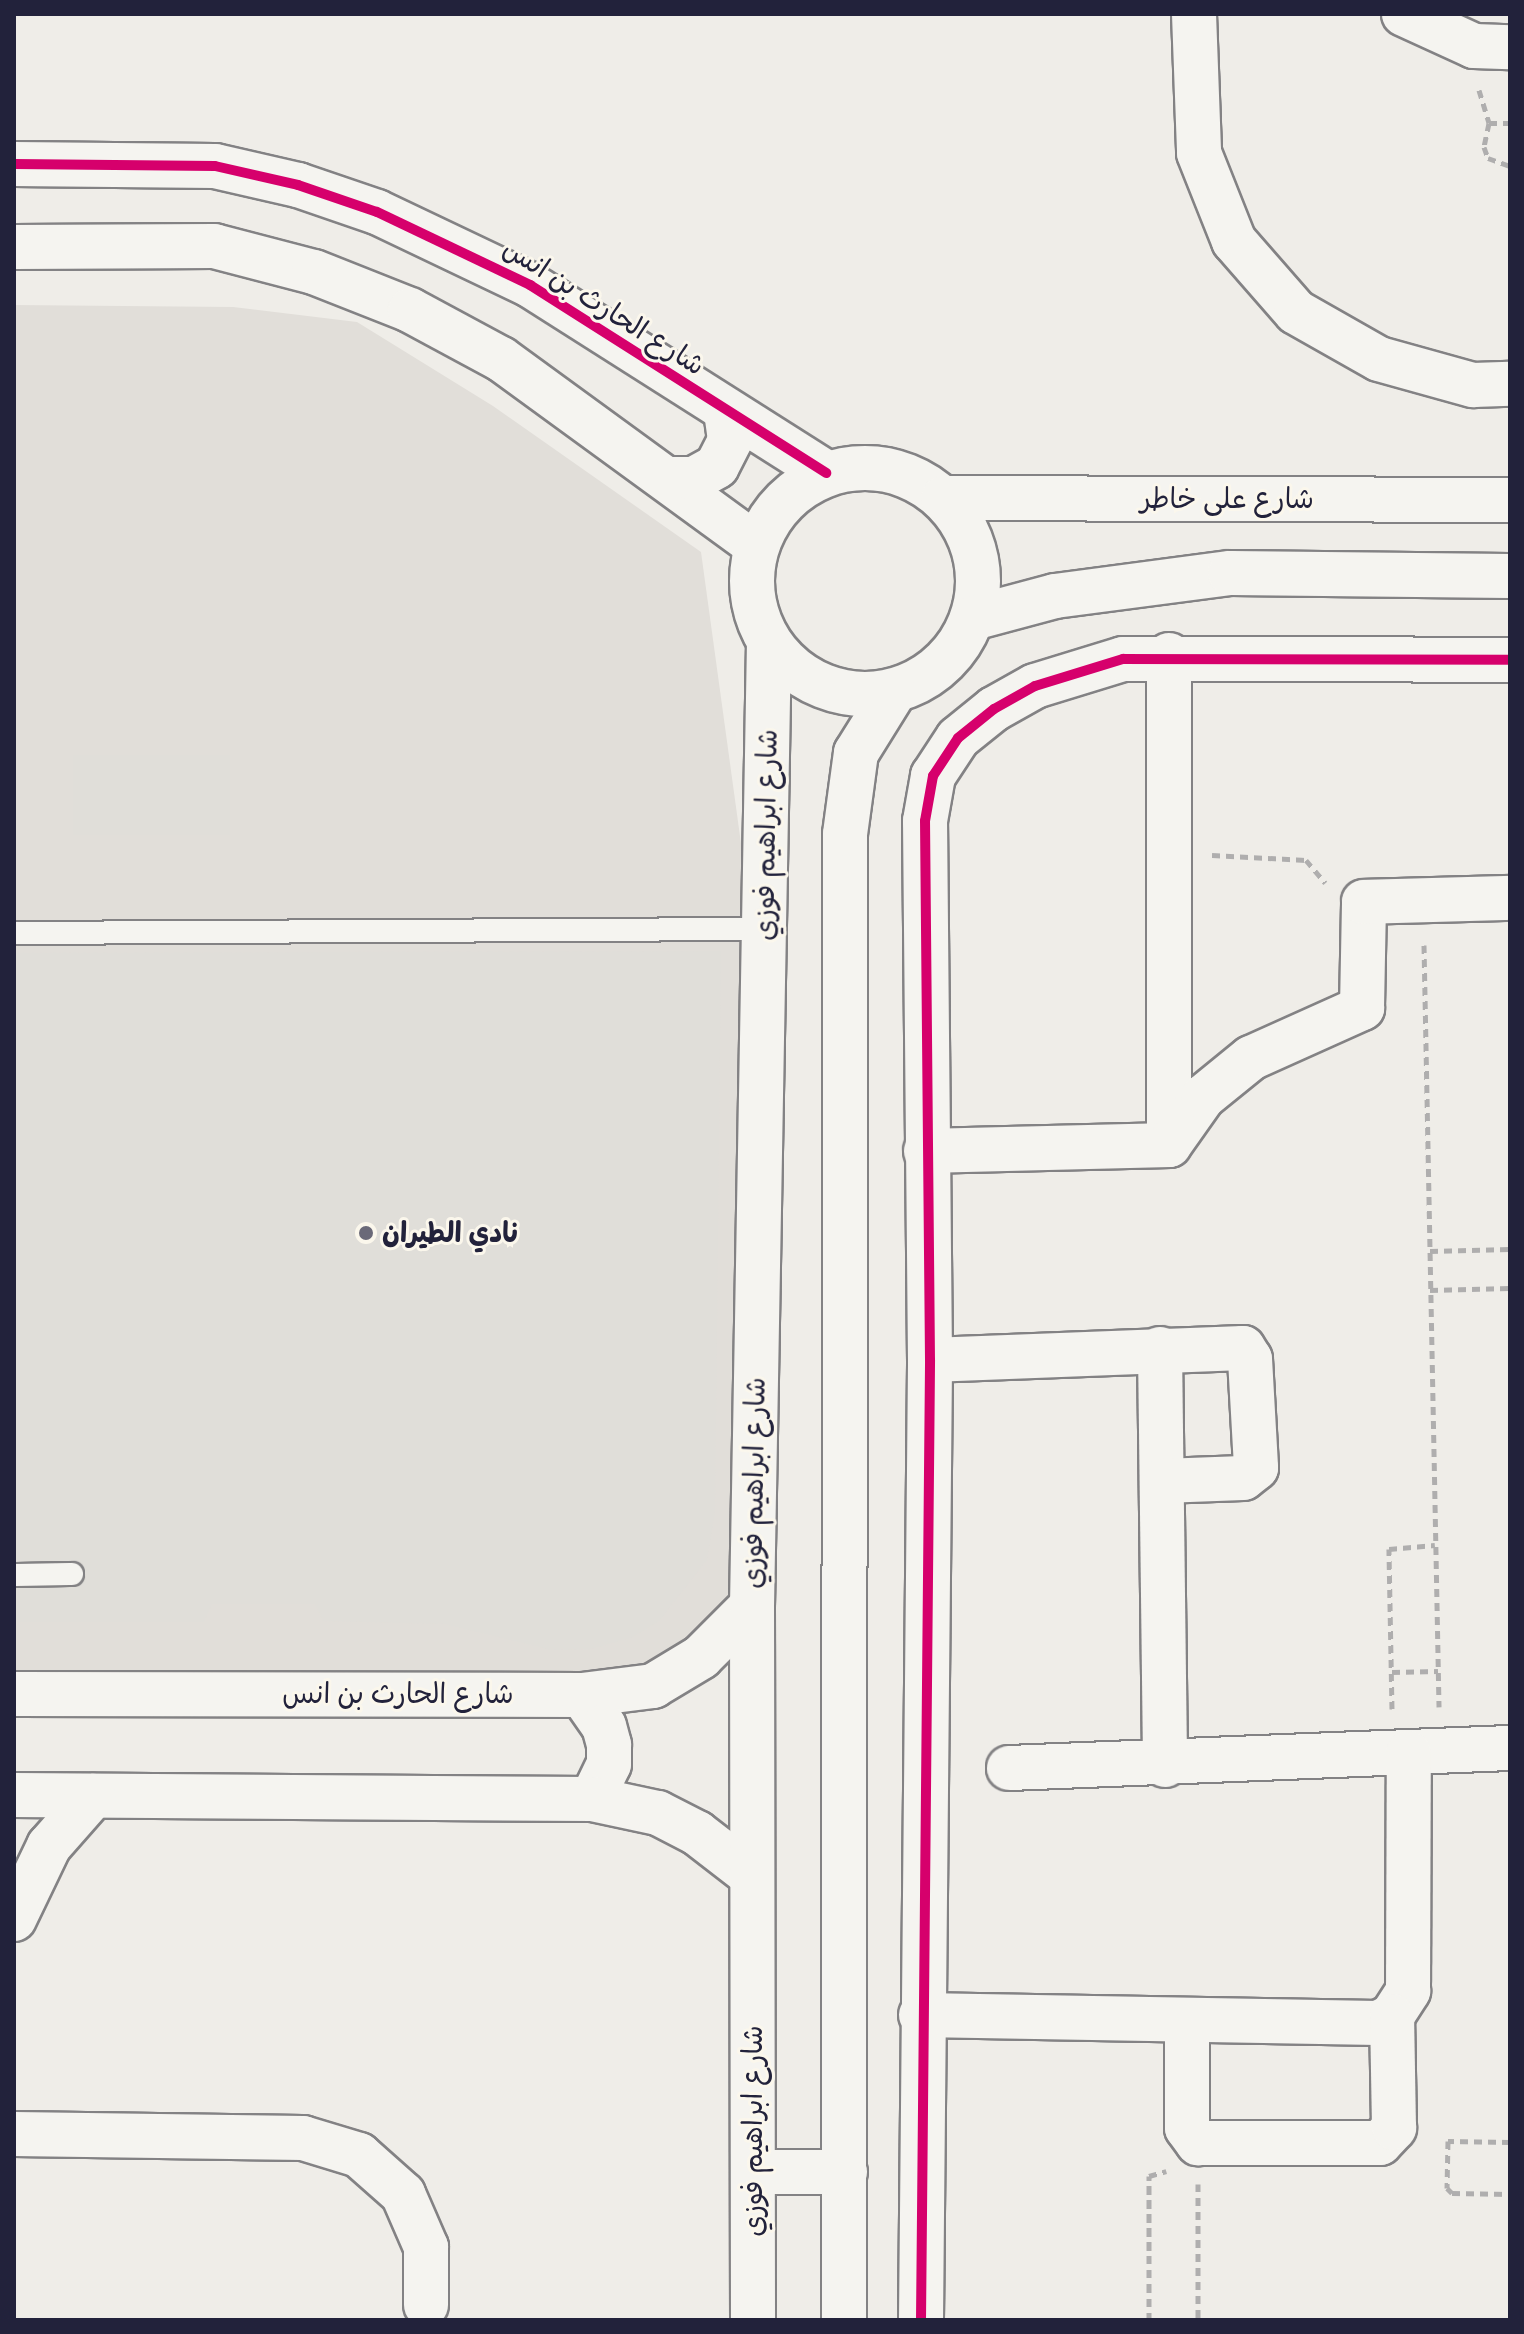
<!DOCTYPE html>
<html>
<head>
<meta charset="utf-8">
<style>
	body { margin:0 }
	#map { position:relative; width:1524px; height:2334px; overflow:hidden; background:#efede8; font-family:Caveat,"Playpen Sans Arabic",sans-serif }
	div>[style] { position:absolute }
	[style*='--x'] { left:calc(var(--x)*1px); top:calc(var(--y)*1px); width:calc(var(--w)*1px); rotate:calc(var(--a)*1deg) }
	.built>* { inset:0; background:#e1ded9 }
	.green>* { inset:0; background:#e0ded9; transform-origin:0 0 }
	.path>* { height:5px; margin-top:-2.5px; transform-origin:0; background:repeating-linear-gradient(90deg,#afaeae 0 8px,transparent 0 14px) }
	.roads { filter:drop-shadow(2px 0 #838284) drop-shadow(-2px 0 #838284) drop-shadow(0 2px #838284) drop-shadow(0 -2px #838284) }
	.service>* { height:22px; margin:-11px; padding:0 11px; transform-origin:11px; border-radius:11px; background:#f5f4f0 }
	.minor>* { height:44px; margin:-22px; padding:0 22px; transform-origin:22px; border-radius:22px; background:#f5f4f0 }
	.minor>.ring { margin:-22px; padding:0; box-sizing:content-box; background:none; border:44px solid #f5f4f0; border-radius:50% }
	.cycleway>* { height:10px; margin:-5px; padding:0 5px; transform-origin:5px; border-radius:5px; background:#d6006c }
	.dots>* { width:22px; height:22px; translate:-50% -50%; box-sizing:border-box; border:4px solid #fbf7ec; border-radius:50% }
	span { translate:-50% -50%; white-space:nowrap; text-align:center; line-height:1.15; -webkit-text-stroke:6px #fbf7ec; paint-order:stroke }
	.street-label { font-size:28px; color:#22223b }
	.poi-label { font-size:28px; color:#22223b; font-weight:700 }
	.left { translate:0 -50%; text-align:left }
	.frame { position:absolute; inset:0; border:16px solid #22223b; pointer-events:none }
</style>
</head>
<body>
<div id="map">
	<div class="built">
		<div style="clip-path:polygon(14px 305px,233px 307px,357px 322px,493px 406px,701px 552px,750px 909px,743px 1580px,708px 1637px,652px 1672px,14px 1674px)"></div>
	</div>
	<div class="green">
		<div style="left:73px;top:755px;width:157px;height:80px"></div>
		<div style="clip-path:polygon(721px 951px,715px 1512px,707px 1560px,659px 1621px,633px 1637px,592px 1649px,552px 1650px,445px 1624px,323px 1621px,315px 1604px,212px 1604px,204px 1622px,14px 1622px,14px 953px)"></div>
	</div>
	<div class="path">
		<div style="--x:1479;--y:90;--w:34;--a:73"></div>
		<div style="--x:1489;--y:123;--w:25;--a:102"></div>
		<div style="--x:1484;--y:147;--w:12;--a:70"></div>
		<div style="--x:1488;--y:158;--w:23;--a:20"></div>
		<div style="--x:1489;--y:123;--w:21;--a:0"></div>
		<div style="--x:1212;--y:855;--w:94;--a:3"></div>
		<div style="--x:1306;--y:860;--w:30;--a:50"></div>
		<div style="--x:1424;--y:945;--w:762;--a:88.87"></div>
		<div style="--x:1430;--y:1251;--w:80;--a:-1.4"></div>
		<div style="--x:1430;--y:1290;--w:80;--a:-1.4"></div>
		<div style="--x:1392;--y:1672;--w:46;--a:-1.2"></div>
		<div style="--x:1392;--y:1709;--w:160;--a:-91.1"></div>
		<div style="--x:1389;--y:1549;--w:46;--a:-5"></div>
		<div style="--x:1510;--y:2142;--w:62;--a:-179.1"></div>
		<div style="--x:1448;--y:2141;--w:47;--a:91.2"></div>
		<div style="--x:1447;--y:2188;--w:7;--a:45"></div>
		<div style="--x:1452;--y:2193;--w:58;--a:1"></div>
		<div style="--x:1198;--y:2184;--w:136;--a:90"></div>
		<div style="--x:1149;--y:2320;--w:144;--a:-90"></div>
		<div style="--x:1149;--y:2176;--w:18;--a:-16"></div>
	</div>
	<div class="roads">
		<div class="service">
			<div style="--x:14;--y:933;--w:750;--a:-0.31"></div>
			<div style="--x:14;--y:1575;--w:58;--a:-1"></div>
		</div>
		<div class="minor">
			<div style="--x:1194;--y:14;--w:139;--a:87.9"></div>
			<div style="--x:1199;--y:153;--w:95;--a:68.3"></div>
			<div style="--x:1234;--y:241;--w:94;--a:48.9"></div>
			<div style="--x:1296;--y:312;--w:95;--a:29.5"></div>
			<div style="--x:1379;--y:359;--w:98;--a:15.5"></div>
			<div style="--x:1473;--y:385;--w:37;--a:-2"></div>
			<div style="--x:1404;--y:14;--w:77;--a:24.6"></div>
			<div style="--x:1474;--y:46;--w:36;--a:2"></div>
			<div style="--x:14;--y:164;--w:201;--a:0.6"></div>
			<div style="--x:215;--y:166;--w:85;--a:12.9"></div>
			<div style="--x:298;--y:185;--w:83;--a:18.9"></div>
			<div style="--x:377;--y:212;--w:170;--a:25.5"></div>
			<div style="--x:530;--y:285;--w:351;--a:32.4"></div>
			<div style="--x:14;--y:247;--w:200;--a:-0.3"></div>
			<div style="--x:214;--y:246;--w:103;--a:14.6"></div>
			<div style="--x:314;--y:272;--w:103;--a:21.6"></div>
			<div style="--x:410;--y:310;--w:103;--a:28.3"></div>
			<div style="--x:501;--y:359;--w:314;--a:36.1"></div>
			<div class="ring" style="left:752px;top:468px;width:182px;height:182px"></div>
			<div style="--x:667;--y:479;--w:27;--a:0"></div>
			<div style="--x:694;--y:479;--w:26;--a:-29"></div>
			<div style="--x:717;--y:466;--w:29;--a:-63"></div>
			<div style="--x:730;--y:440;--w:29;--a:-98"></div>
			<div style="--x:943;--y:498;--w:567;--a:0.2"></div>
			<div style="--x:973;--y:618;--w:85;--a:-15"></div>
			<div style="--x:1055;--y:596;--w:177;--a:-7.5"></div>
			<div style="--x:1230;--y:573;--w:280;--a:0.6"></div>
			<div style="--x:1169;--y:1145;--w:490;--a:-90"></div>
			<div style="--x:926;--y:1151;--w:243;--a:-1.4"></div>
			<div style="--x:1169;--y:1145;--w:59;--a:-54.7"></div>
			<div style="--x:1203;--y:1097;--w:62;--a:-39.1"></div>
			<div style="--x:1251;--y:1058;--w:122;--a:-24.2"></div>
			<div style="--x:1362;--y:1008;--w:106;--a:-88.9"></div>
			<div style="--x:1364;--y:902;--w:146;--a:-1.6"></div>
			<div style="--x:1160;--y:1349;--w:416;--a:89.3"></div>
			<div style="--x:930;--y:1360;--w:313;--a:-2.2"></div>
			<div style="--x:1243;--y:1348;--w:13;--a:58"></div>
			<div style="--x:1250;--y:1359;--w:109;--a:86.8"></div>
			<div style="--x:1256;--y:1468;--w:16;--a:142"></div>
			<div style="--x:1243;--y:1478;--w:81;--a:177.9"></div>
			<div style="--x:14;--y:1694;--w:568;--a:0.1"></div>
			<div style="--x:582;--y:1695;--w:72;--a:-7.2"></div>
			<div style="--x:653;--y:1686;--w:56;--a:-31.1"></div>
			<div style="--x:701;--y:1657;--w:72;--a:-45"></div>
			<div style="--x:582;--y:1695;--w:38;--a:55"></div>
			<div style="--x:604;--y:1726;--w:20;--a:75"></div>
			<div style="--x:609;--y:1745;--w:19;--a:90"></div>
			<div style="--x:609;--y:1764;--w:39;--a:116"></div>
			<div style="--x:1009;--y:1768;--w:501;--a:-2.29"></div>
			<div style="--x:14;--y:1795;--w:578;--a:0.4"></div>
			<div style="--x:592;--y:1799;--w:67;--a:12"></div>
			<div style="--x:658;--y:1813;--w:44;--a:27.1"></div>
			<div style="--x:697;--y:1833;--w:67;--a:37.7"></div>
			<div style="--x:14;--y:1919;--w:81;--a:-64.4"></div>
			<div style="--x:49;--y:1846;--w:67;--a:-48.7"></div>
			<div style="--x:921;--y:2015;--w:457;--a:1"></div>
			<div style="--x:1378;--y:2023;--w:16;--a:-27"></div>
			<div style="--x:1392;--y:2016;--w:30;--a:-57"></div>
			<div style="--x:1408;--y:1991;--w:238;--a:-89.8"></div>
			<div style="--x:1187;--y:2021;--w:107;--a:90"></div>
			<div style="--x:1187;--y:2128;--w:19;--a:54"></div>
			<div style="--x:1198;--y:2143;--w:182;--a:0"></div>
			<div style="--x:1380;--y:2143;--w:21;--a:-47"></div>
			<div style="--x:1394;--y:2128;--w:112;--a:-91"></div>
			<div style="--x:14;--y:2134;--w:289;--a:0.8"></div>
			<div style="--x:303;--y:2138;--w:59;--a:16.9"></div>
			<div style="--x:359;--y:2155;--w:59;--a:41.6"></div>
			<div style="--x:403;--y:2194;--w:58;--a:66.5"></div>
			<div style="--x:426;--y:2247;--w:58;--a:90"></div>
			<div style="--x:753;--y:2172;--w:92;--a:0"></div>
			<div style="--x:753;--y:2320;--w:714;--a:-90.08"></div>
			<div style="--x:752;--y:1606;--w:960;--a:-88.99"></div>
			<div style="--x:844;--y:2320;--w:1486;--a:-89.96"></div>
			<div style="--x:845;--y:834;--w:82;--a:-82.3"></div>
			<div style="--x:856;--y:753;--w:72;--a:-58.1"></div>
			<div style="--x:921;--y:2320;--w:960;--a:-89.46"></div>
			<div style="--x:930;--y:1360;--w:539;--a:-90.53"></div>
			<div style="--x:925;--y:821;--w:46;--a:-79.9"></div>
			<div style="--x:933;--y:776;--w:45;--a:-56.7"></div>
			<div style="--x:958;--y:738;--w:46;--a:-38.9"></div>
			<div style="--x:994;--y:709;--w:47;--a:-29.3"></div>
			<div style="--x:1035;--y:686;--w:92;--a:-17.1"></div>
			<div style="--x:1123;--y:659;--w:387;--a:0.1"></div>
		</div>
	</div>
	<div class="cycleway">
		<div style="--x:14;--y:164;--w:201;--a:0.6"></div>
		<div style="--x:215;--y:166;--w:85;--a:12.9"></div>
		<div style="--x:298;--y:185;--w:83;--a:18.9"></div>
		<div style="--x:377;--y:212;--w:170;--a:25.5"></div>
		<div style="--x:530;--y:285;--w:351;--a:32.4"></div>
		<div style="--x:921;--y:2320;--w:960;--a:-89.46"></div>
		<div style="--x:930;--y:1360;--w:539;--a:-90.53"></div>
		<div style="--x:925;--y:821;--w:46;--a:-79.9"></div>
		<div style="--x:933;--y:776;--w:45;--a:-56.7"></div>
		<div style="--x:958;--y:738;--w:46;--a:-38.9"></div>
		<div style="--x:994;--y:709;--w:47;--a:-29.3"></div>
		<div style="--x:1035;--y:686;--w:92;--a:-17.1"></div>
		<div style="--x:1123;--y:659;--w:387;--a:0.1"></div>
	</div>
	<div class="dots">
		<div style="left:366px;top:1233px;background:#6a6978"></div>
	</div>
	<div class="street-label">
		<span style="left:604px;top:307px;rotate:32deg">شارع الحارث بن انس</span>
		<span style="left:1227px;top:499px">شارع على خاطر</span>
		<span style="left:766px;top:835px;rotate:-89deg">شارع ابراهيم فوزي</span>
		<span style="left:754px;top:1483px;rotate:-89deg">شارع ابراهيم فوزي</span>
		<span style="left:398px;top:1694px">شارع الحارث بن انس</span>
		<span style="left:753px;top:2131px;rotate:-90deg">شارع ابراهيم فوزي</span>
	</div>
	<div class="poi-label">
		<span class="left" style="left:382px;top:1233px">نادي الطيران</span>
	</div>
	<div class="frame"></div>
</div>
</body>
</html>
